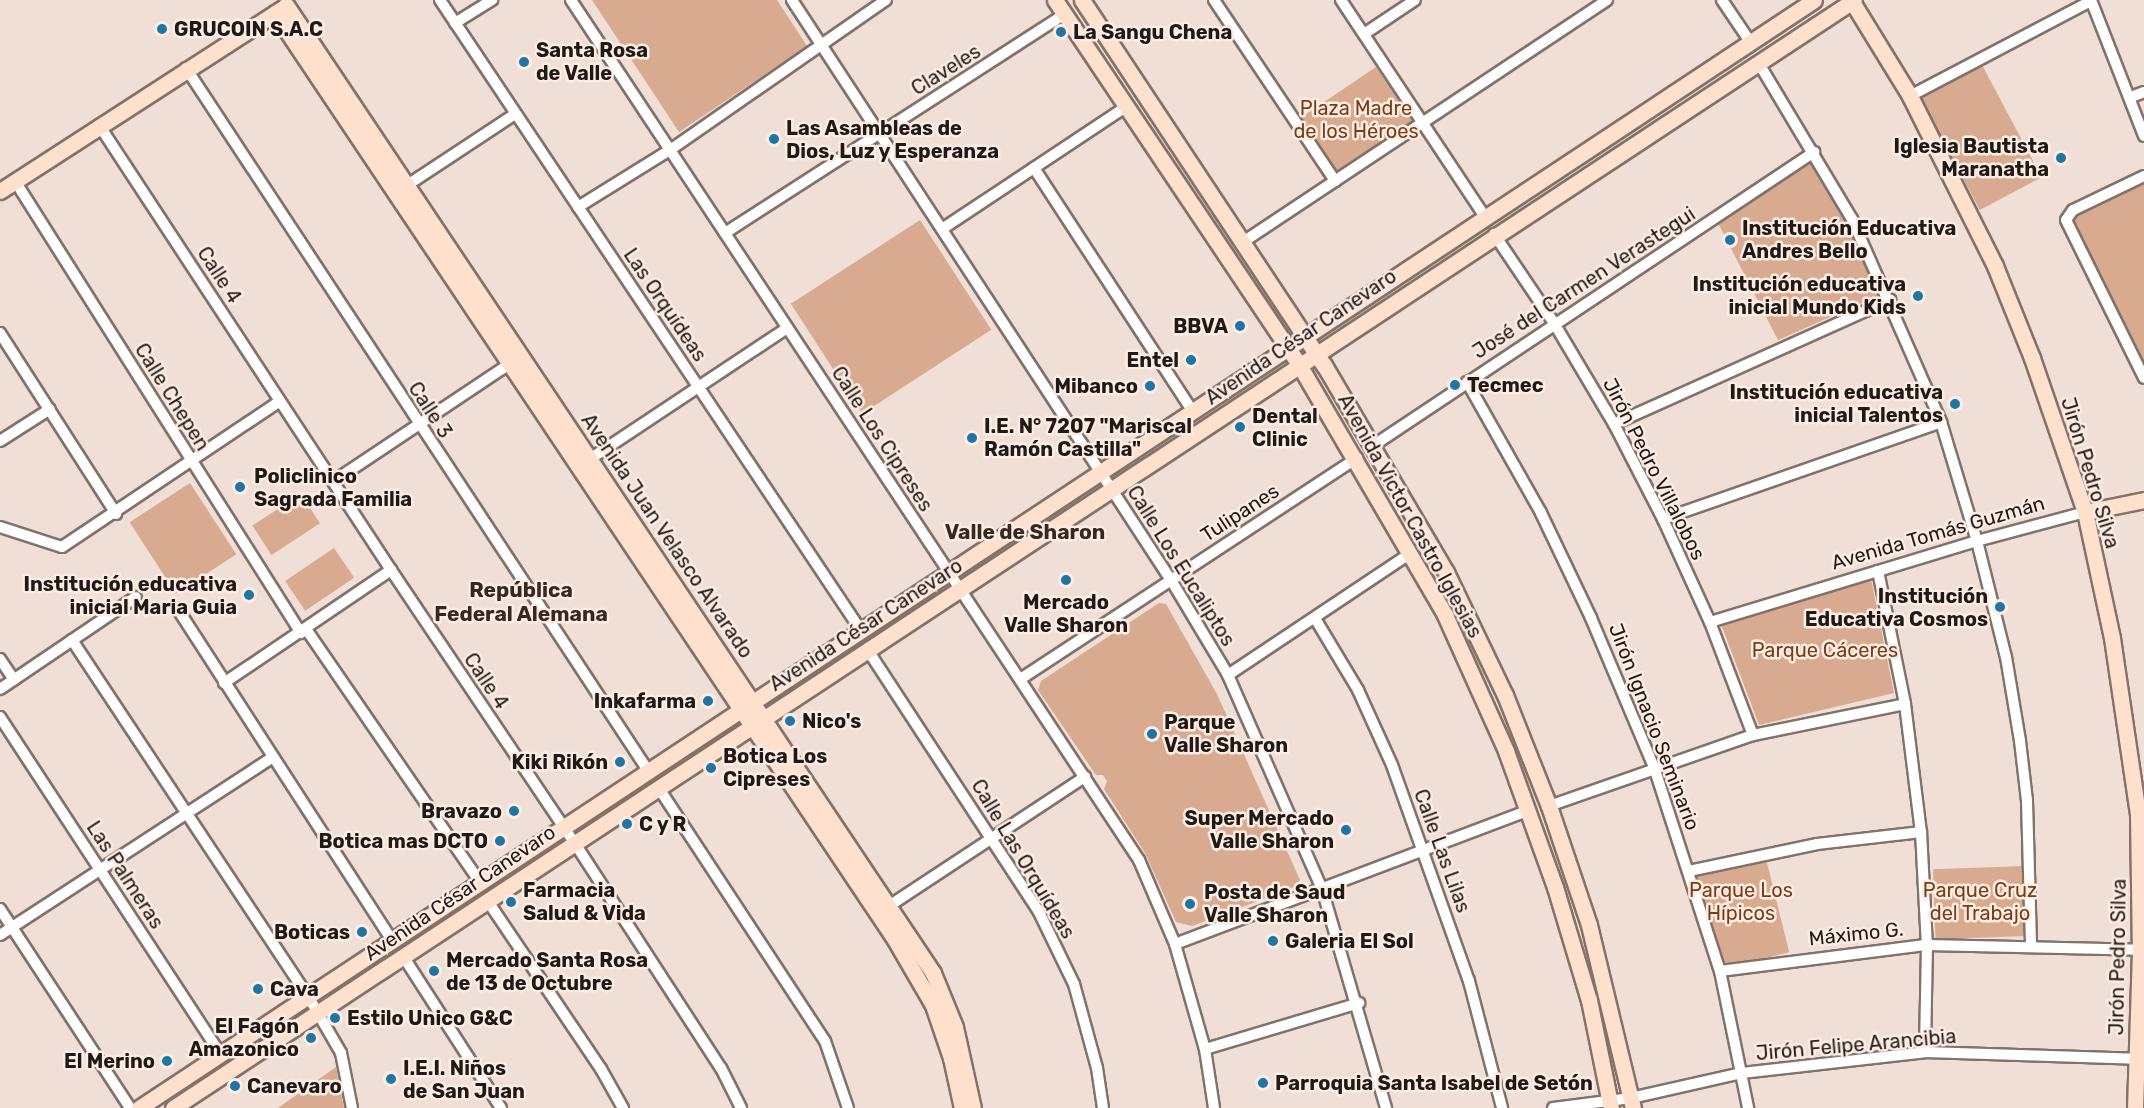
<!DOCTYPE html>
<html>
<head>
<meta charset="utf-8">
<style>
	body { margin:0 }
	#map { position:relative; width:2144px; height:1108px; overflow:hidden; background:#efdfd6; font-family:Rubik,sans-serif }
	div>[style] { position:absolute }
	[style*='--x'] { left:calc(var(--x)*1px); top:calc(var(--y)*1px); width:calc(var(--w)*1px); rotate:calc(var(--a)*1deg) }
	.green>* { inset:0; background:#d8aa8f; transform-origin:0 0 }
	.roads { filter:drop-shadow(2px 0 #81726a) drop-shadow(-2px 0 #81726a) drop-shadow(0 2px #81726a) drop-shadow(0 -2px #81726a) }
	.street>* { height:10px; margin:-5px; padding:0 5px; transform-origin:5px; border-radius:5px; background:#fff }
	.secondary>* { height:15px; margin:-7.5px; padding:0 7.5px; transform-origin:7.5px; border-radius:7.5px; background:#fee0cd }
	.dots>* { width:16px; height:16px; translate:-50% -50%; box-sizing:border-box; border:3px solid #fdece3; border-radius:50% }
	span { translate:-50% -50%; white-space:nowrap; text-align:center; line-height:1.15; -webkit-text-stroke:5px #fdece3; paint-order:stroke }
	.poi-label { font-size:20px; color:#201a17; font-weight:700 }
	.left { translate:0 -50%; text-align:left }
	.right { translate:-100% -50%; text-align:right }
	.street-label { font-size:20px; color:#201a17 }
	.park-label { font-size:20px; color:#783e15 }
	.neighbourhood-label { font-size:21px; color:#352922; font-weight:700 }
</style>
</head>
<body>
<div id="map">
	<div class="green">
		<div style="clip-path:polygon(592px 0,777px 0,807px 46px,679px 132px)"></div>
		<div style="left:1982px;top:65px;width:127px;height:70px;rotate:62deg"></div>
		<div style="left:1376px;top:67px;width:66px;height:91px;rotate:56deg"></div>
		<div style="clip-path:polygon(1813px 161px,1851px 226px,1880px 295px,1778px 340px,1717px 221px)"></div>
		<div style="clip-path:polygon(2144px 181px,2144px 367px,2072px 219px)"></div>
		<div style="left:920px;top:220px;width:131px;height:154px;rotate:57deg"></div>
		<div style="left:190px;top:483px;width:85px;height:72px;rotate:57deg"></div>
		<div style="left:301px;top:494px;width:35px;height:58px;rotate:57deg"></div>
		<div style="left:334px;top:548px;width:36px;height:59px;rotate:56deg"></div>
		<div style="clip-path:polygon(1871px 579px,1894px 693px,1759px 725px,1721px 624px)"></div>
		<div style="clip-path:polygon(1159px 603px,1166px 604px,1217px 694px,1300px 880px,1295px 887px,1192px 926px,1176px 922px,1145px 853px,1104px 789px,1107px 781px,1103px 775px,1096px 775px,1038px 690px,1041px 681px)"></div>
		<div style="left:1766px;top:859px;width:96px;height:71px;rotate:76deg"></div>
		<div style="left:2024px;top:866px;width:70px;height:91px;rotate:88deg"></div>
		<div style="clip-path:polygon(336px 1067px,344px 1108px,278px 1108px)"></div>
	</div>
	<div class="roads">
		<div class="street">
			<div style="--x:440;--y:0;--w:756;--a:56.27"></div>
			<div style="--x:571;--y:0;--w:1031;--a:56.56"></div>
			<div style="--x:1139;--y:860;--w:91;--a:66.8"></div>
			<div style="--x:1175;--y:944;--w:109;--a:74.1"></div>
			<div style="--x:1205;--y:1049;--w:60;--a:81.3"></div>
			<div style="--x:792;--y:0;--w:693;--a:56.84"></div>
			<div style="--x:1171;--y:580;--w:111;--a:59"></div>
			<div style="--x:1228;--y:675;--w:234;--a:66.3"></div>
			<div style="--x:1322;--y:889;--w:228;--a:73.7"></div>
			<div style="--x:1214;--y:0;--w:218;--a:56.2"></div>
			<div style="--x:1341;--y:0;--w:258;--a:56.4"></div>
			<div style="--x:1722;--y:0;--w:48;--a:56"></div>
			<div style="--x:2091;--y:0;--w:146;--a:68.7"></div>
			<div style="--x:455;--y:23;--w:44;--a:-31.9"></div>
			<div style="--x:1364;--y:34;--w:61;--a:-33.7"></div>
			<div style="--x:1758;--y:62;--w:183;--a:59.1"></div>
			<div style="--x:1852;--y:219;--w:222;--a:66.3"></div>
			<div style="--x:1941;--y:422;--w:124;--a:73.2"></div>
			<div style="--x:1977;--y:541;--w:120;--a:76"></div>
			<div style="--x:2006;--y:657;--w:85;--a:80.5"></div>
			<div style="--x:2020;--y:741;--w:60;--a:83.3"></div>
			<div style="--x:2027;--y:801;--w:144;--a:88.4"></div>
			<div style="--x:186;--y:68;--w:839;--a:56.67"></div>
			<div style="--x:1910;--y:96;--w:204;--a:-27.7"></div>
			<div style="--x:2131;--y:97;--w:14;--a:-21"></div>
			<div style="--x:99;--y:125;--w:532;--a:56.73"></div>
			<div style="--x:391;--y:570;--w:328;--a:56.1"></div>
			<div style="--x:574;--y:842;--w:270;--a:57"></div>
			<div style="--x:721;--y:1068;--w:45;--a:63.4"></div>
			<div style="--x:1034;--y:168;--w:289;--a:56.9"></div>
			<div style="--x:2144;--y:176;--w:79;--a:154.4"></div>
			<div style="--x:2073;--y:210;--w:12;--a:125"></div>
			<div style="--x:2066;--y:220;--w:176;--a:63.7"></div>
			<div style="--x:15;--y:181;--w:535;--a:57.68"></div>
			<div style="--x:406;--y:186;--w:131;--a:-33.4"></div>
			<div style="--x:578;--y:207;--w:108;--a:-31.8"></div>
			<div style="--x:670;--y:150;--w:263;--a:-34.8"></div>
			<div style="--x:942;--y:229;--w:222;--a:-33.6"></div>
			<div style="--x:725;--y:233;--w:404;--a:-32.8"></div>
			<div style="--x:1494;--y:234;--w:107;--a:56"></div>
			<div style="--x:1554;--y:323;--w:117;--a:59.3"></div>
			<div style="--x:1614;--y:424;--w:107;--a:62.7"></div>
			<div style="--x:1663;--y:519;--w:113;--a:65.5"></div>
			<div style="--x:1710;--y:622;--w:121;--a:69.2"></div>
			<div style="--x:1243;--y:242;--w:437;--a:-33.6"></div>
			<div style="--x:0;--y:333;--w:215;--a:57.3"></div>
			<div style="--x:1467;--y:382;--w:150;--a:60.5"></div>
			<div style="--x:1541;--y:513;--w:116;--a:64.5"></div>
			<div style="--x:1591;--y:618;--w:162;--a:67.1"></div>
			<div style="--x:1654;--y:767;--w:214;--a:72.1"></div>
			<div style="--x:1720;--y:971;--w:140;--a:78.4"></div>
			<div style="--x:1614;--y:424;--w:303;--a:-24.2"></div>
			<div style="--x:0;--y:441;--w:59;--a:-32.6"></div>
			<div style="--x:1374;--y:445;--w:529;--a:-33.66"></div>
			<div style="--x:590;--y:459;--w:237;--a:-33.6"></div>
			<div style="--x:334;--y:481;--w:216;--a:-33.7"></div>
			<div style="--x:1663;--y:519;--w:294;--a:-19.2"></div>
			<div style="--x:0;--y:527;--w:65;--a:17.9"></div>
			<div style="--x:62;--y:547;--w:262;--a:-33.8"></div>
			<div style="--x:1878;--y:571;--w:136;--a:78.5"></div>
			<div style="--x:1905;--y:704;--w:129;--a:82.9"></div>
			<div style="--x:1921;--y:832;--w:113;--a:87"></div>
			<div style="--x:1927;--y:945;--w:107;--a:91.1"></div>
			<div style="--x:177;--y:608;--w:396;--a:57.1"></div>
			<div style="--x:1316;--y:620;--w:82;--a:59"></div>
			<div style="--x:1358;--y:690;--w:82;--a:65.6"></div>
			<div style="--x:1392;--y:765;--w:229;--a:70.4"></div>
			<div style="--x:1469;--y:981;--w:131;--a:75.4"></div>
			<div style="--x:1710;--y:622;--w:279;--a:-16.9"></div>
			<div style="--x:1977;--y:541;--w:112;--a:-15"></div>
			<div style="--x:306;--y:629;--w:307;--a:55.5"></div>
			<div style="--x:72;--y:640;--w:427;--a:56.5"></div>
			<div style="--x:308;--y:996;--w:66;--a:59.9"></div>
			<div style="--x:341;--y:1053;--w:56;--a:78.7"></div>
			<div style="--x:867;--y:649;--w:314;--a:56.8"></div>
			<div style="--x:1039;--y:912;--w:80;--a:64.1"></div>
			<div style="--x:1074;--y:984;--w:87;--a:74.7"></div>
			<div style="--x:1097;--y:1068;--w:40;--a:81.5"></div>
			<div style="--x:0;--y:659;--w:25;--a:56"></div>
			<div style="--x:1228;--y:675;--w:220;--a:-33.7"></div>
			<div style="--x:1022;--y:678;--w:401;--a:-33.3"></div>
			<div style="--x:224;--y:683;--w:202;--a:-34.1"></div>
			<div style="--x:0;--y:689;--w:164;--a:-34.1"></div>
			<div style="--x:0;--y:717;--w:402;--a:56.8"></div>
			<div style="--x:658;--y:787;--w:304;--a:56.7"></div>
			<div style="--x:825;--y:1041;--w:71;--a:71.1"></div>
			<div style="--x:1549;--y:806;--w:216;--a:-19.2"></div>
			<div style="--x:1753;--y:735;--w:155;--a:-11.5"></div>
			<div style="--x:1689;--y:871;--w:131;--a:-11.9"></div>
			<div style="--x:1817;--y:844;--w:105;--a:-6.6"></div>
			<div style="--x:487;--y:900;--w:204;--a:56"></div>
			<div style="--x:601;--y:1069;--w:45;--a:60.6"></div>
			<div style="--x:889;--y:906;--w:235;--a:-33.4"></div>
			<div style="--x:0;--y:909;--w:238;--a:56.8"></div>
			<div style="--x:0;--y:935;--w:325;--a:-33.1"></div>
			<div style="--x:1175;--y:944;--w:379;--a:-20.7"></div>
			<div style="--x:403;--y:956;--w:181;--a:57.2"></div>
			<div style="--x:1720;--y:971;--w:209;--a:-7.2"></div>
			<div style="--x:1927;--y:945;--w:213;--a:1.3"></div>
			<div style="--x:1205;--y:1049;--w:161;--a:-16.6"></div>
			<div style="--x:1553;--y:1108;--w:79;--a:-7.3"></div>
			<div style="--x:1631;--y:1098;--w:114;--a:-12.7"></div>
			<div style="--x:1742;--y:1073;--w:184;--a:-6.5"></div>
			<div style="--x:1925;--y:1052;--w:219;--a:1.8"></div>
		</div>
		<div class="secondary">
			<div style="--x:1055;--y:0;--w:437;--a:56.2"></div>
			<div style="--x:1298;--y:363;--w:292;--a:59.7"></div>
			<div style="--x:1445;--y:615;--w:149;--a:65.8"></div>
			<div style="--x:1506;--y:751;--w:145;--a:70.2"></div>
			<div style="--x:1555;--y:887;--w:118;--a:73.3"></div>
			<div style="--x:1589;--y:1000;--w:110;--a:78.5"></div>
			<div style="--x:1082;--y:0;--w:438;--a:56.5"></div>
			<div style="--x:1324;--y:365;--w:240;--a:59.5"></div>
			<div style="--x:1446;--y:572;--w:136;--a:64.4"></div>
			<div style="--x:1505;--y:695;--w:119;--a:68.4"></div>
			<div style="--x:1549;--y:806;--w:126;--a:71.4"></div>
			<div style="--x:1589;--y:925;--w:188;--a:76.5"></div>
			<div style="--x:1851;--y:0;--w:113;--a:58.4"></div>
			<div style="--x:1910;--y:96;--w:190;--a:63.4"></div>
			<div style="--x:1995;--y:266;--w:99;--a:68.1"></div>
			<div style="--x:2032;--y:358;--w:163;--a:71"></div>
			<div style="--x:2085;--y:512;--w:129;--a:77.9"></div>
			<div style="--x:2112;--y:638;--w:178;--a:81.6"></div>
			<div style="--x:2138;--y:814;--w:136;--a:89.2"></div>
			<div style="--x:2140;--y:950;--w:158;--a:91.8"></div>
			<div style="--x:286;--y:5;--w:1164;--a:56.24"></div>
			<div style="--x:933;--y:973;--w:58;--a:67.8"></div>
			<div style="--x:955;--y:1027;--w:83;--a:77.5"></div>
			<div style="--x:275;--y:13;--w:1113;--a:56.21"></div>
			<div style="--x:894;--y:938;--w:78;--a:59.8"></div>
			<div style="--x:933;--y:1005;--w:56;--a:71.2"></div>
			<div style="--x:951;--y:1058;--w:51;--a:77.6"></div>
			<div style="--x:0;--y:191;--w:338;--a:-32.9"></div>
			<div style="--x:2085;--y:512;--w:60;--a:-11.5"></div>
			<div style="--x:139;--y:1108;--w:2008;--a:-33.48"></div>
			<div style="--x:173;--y:1108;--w:2013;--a:-33.39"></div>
		</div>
	</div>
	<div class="dots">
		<div style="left:162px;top:29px;background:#1f76a5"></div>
		<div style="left:1061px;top:32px;background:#1f76a5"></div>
		<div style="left:524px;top:62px;background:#1f76a5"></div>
		<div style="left:774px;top:139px;background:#1f76a5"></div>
		<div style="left:2061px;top:158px;background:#1f76a5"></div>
		<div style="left:1730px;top:240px;background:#1f76a5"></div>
		<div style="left:1918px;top:296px;background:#1f76a5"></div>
		<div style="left:1240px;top:326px;background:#1f76a5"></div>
		<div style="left:1191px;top:360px;background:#1f76a5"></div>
		<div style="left:1455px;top:385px;background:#1f76a5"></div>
		<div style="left:1150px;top:386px;background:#1f76a5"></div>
		<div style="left:1955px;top:404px;background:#1f76a5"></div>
		<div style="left:1240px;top:427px;background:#1f76a5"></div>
		<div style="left:972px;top:438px;background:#1f76a5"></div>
		<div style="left:240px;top:487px;background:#1f76a5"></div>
		<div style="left:1066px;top:580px;background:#1f76a5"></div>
		<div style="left:249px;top:595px;background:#1f76a5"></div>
		<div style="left:2000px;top:607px;background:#1f76a5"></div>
		<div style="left:708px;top:701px;background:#1f76a5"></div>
		<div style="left:790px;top:721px;background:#1f76a5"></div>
		<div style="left:1152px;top:734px;background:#1f76a5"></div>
		<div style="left:620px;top:762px;background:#1f76a5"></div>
		<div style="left:711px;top:768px;background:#1f76a5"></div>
		<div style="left:514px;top:811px;background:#1f76a5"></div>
		<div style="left:627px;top:824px;background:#1f76a5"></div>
		<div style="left:1346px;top:830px;background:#1f76a5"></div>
		<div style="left:500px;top:841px;background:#1f76a5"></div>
		<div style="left:511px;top:902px;background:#1f76a5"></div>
		<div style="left:1190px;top:904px;background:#1f76a5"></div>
		<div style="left:362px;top:932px;background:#1f76a5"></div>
		<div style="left:1273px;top:941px;background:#1f76a5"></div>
		<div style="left:434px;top:971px;background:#1f76a5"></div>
		<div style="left:258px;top:989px;background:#1f76a5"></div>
		<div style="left:335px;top:1018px;background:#1f76a5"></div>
		<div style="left:311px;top:1038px;background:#1f76a5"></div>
		<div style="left:167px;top:1061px;background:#1f76a5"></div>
		<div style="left:391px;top:1079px;background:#1f76a5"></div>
		<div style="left:1263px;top:1083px;background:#1f76a5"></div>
		<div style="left:235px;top:1086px;background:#1f76a5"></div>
	</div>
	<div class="poi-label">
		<span class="left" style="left:174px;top:29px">GRUCOIN S.A.C</span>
		<span class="left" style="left:1073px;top:32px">La Sangu Chena</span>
		<span class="left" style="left:536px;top:62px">Santa Rosa<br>de Valle</span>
		<span class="left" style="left:786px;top:140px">Las Asambleas de<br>Dios, Luz y Esperanza</span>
		<span class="right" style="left:2049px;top:158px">Iglesia Bautista<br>Maranatha</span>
		<span class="left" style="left:1742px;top:240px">Institución Educativa<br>Andres Bello</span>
		<span class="right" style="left:1906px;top:296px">Institución educativa<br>inicial Mundo Kids</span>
		<span class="right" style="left:1228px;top:326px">BBVA</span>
		<span class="right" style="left:1179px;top:360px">Entel</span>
		<span class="left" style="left:1467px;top:385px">Tecmec</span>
		<span class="right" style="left:1138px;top:386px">Mibanco</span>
		<span class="right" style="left:1943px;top:404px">Institución educativa<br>inicial Talentos</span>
		<span class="left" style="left:1252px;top:428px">Dental<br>Clinic</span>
		<span class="left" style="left:984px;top:438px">I.E. N° 7207 "Mariscal<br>Ramón Castilla"</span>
		<span class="left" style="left:254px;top:488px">Policlinico<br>Sagrada Familia</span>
		<span class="right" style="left:237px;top:596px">Institución educativa<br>inicial Maria Guia</span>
		<span class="right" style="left:1988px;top:608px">Institución<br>Educativa Cosmos</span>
		<span style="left:1066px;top:614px">Mercado<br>Valle Sharon</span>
		<span class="right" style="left:696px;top:701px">Inkafarma</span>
		<span class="left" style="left:802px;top:721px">Nico's</span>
		<span class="left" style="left:1164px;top:734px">Parque<br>Valle Sharon</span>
		<span class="left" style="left:723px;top:768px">Botica Los<br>Cipreses</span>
		<span class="right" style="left:608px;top:762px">Kiki Rikón</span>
		<span class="right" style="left:502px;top:811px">Bravazo</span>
		<span class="right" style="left:1334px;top:830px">Super Mercado<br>Valle Sharon</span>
		<span class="left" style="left:639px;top:824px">C y R</span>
		<span class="right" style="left:488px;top:841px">Botica mas DCTO</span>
		<span class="left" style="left:523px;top:902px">Farmacia<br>Salud &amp; Vida</span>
		<span class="left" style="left:1204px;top:904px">Posta de Saud<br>Valle Sharon</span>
		<span class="right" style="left:350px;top:932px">Boticas</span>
		<span class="left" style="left:1285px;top:941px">Galeria El Sol</span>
		<span class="left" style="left:446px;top:972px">Mercado Santa Rosa<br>de 13 de Octubre</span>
		<span class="left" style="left:270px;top:989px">Cava</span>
		<span class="left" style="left:347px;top:1018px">Estilo Unico G&amp;C</span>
		<span class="right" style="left:299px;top:1038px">El Fagón<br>Amazonico</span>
		<span class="right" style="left:155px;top:1061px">El Merino</span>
		<span class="left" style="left:403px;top:1080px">I.E.I. Niños<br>de San Juan</span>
		<span class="left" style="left:1275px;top:1083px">Parroquia Santa Isabel de Setón</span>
		<span class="left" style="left:247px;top:1086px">Canevaro</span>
	</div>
	<div class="street-label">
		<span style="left:946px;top:70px;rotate:-32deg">Claveles</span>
		<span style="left:219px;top:275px;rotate:57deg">Calle 4</span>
		<span style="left:1584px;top:283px;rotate:-33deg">José del Carmen Verastegui</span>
		<span style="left:665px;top:305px;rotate:56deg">Las Orquídeas</span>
		<span style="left:1301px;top:337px;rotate:-34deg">Avenida César Canevaro</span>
		<span style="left:172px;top:397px;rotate:58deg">Calle Chepen</span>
		<span style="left:430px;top:410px;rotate:57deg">Calle 3</span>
		<span style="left:882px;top:439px;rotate:57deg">Calle Los Cipreses</span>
		<span style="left:1654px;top:469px;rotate:63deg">Jirón Pedro Villalobos</span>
		<span style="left:2090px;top:473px;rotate:73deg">Jirón Pedro Silva</span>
		<span style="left:1240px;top:513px;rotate:-33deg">Tulipanes</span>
		<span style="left:1410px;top:516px;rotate:61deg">Avenida Victor Castro Iglesias</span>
		<span style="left:1938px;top:533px;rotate:-16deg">Avenida Tomás Guzmán</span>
		<span style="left:667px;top:536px;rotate:56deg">Avenida Juan Velasco Alvarado</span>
		<span style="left:1181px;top:566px;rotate:58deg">Calle Los Eucaliptos</span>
		<span style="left:866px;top:625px;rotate:-33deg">Avenida César Canevaro</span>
		<span style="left:486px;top:681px;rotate:56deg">Calle 4</span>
		<span style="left:1654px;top:727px;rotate:69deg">Jirón Ignacio Seminario</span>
		<span style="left:1442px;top:851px;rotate:70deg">Calle Las Lilas</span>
		<span style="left:1023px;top:859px;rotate:59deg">Calle Las Orquídeas</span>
		<span style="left:125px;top:875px;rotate:57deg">Las Palmeras</span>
		<span style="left:460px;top:893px;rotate:-34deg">Avenida César Canevaro</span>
		<span style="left:1856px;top:934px;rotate:-6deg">Máximo G.</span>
		<span style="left:2118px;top:957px;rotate:-89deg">Jirón Pedro Silva</span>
		<span style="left:1856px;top:1045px;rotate:-5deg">Jirón Felipe Arancibia</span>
	</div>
	<div class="park-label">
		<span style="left:1356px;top:120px">Plaza Madre<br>de los Héroes</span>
		<span style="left:1825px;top:650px">Parque Cáceres</span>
		<span style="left:1741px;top:902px">Parque Los<br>Hípicos</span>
		<span style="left:1980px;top:902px">Parque Cruz<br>del Trabajo</span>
	</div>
	<div class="neighbourhood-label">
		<span style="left:1025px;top:532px">Valle de Sharon</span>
		<span style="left:521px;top:602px">República<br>Federal Alemana</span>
	</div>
</div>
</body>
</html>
